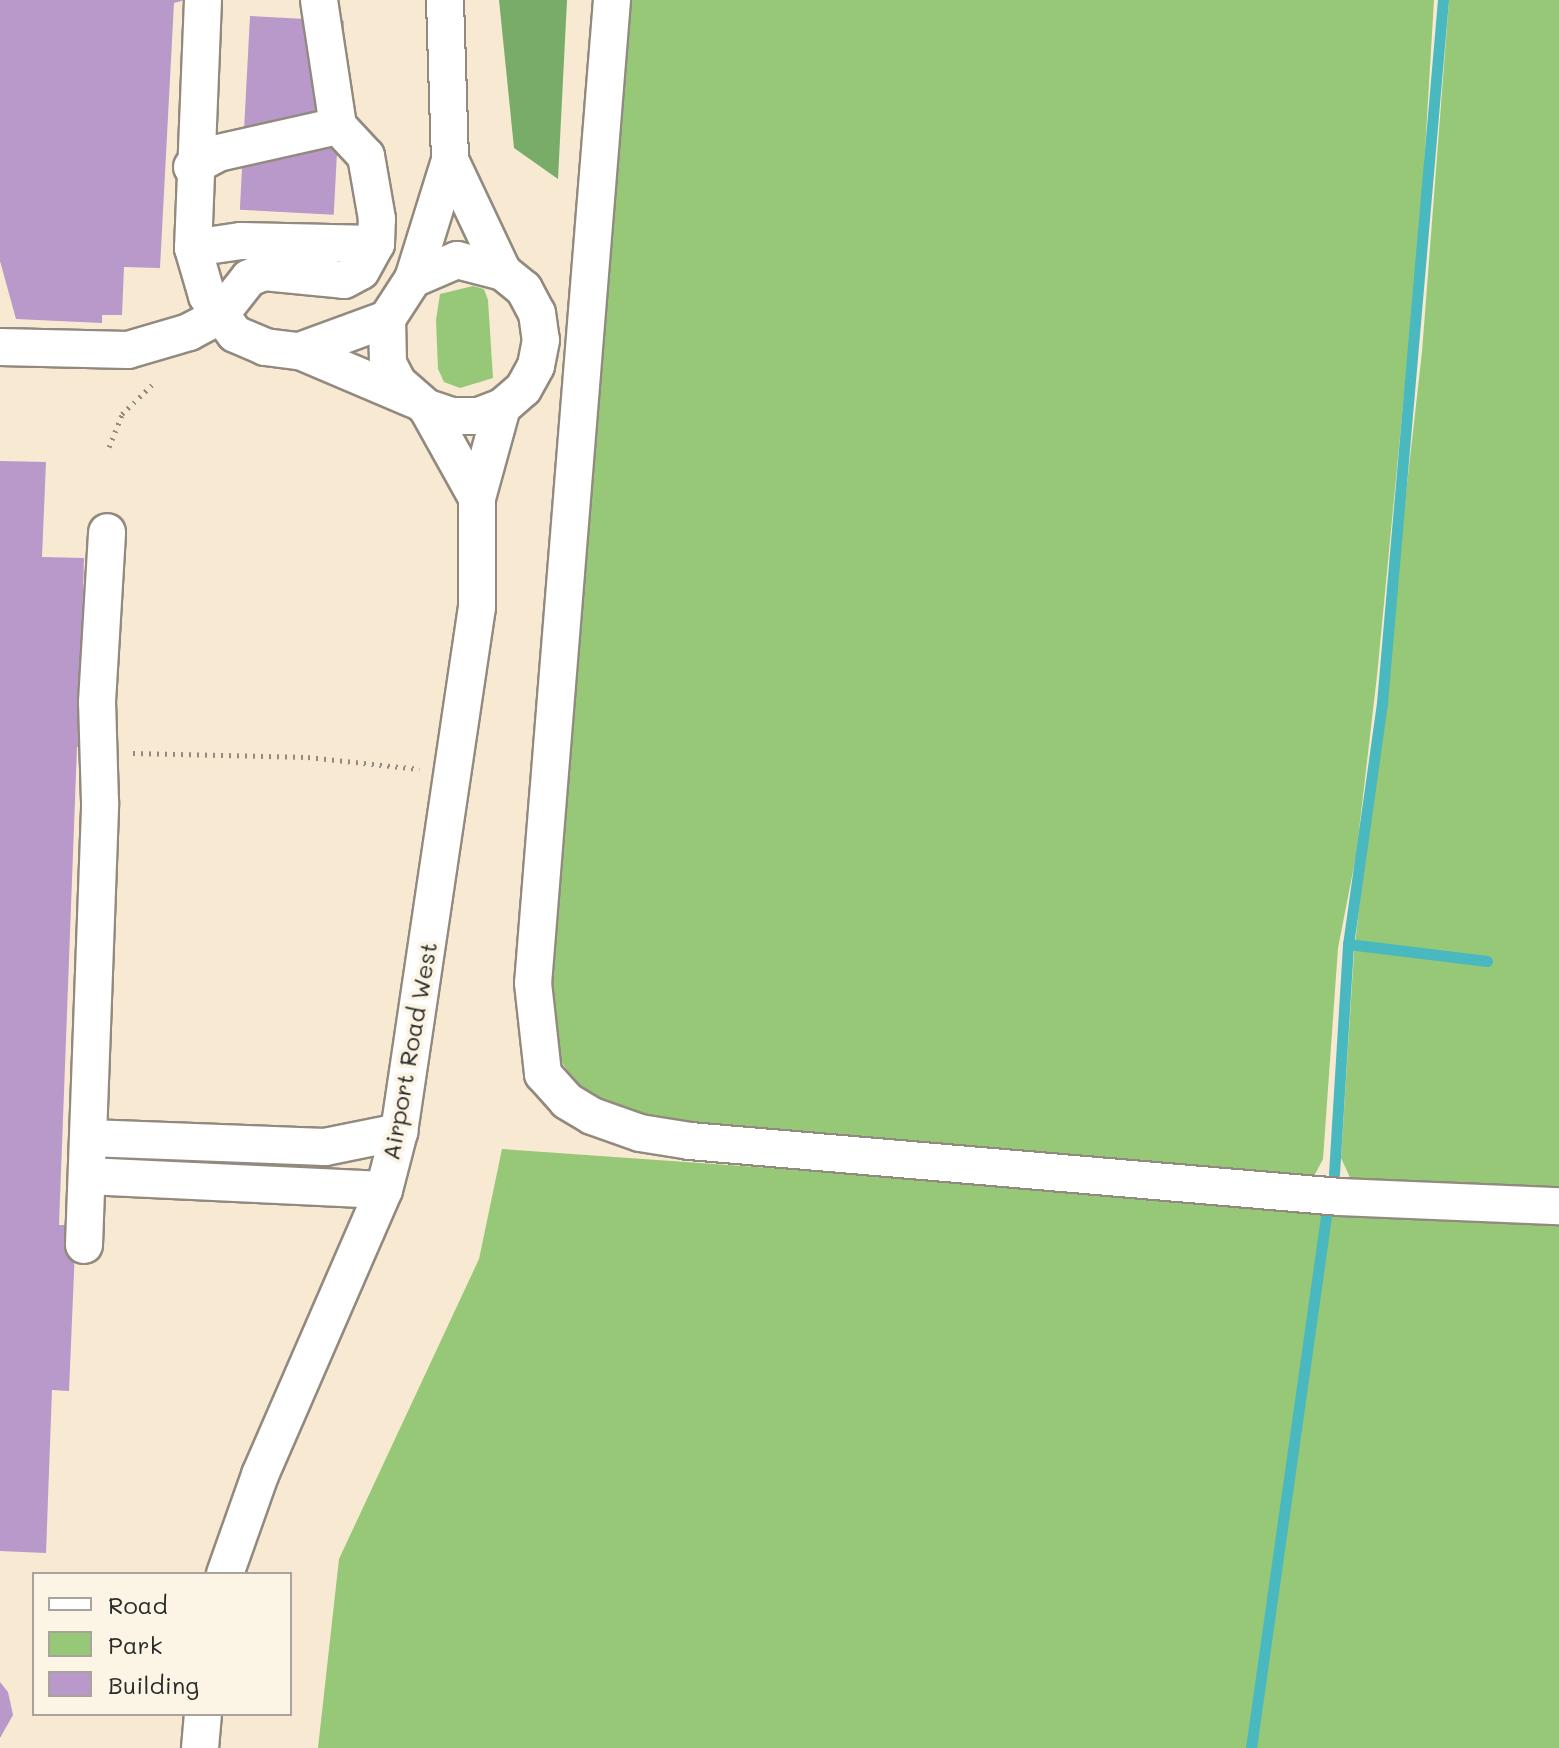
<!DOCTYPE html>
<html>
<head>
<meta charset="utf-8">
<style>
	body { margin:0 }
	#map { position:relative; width:1559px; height:1748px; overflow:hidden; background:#f8e9d3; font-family:Mali,sans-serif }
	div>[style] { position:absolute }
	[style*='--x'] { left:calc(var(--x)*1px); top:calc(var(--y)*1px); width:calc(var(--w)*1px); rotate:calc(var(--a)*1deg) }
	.green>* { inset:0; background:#97c877 }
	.forest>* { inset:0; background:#79ac68 }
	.stream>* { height:11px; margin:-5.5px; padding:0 5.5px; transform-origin:5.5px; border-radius:5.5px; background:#49b8bf }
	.building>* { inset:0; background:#b998ca; transform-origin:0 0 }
	.path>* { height:5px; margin-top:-2.5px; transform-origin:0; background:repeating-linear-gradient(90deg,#928a7f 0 2px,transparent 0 8px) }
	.roads { filter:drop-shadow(2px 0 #928a7f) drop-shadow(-2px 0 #928a7f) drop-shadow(0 2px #928a7f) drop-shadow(0 -2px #928a7f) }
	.minor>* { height:36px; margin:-18px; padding:0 18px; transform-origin:18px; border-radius:18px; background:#fff }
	span { translate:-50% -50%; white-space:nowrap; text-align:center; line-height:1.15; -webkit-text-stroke:8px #fcf5e5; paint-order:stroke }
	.street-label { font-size:24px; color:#2b2b2b }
	.legend { position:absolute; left:32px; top:1572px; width:260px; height:144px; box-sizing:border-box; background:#fcf5e5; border:2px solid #a8a49b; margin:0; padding:10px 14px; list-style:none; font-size:24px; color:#2b2b2b }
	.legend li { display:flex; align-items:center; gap:16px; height:40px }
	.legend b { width:40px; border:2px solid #a8a49b }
</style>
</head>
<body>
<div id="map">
	<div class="green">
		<div style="clip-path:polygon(625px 0,1434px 0,1421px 218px,1377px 676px,1356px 856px,1338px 948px,1323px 1159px,1312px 1180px,693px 1131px,588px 1098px,560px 1060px,546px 1029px)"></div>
		<div style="clip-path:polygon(1449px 0,1559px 0,1559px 1200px,1353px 1184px,1341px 1158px,1354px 953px,1422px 352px)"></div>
		<div style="clip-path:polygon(473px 286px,484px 289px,488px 300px,493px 378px,460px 388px,444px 382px,438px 369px,436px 320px,440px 294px)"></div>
		<div style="clip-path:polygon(502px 1149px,1559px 1224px,1559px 1748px,318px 1748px,339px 1559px,479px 1259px)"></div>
	</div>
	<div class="forest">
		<div style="clip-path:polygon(499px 0,567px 0,558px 179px,514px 148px)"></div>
	</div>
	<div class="stream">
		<div style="--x:1443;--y:0;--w:706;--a:94.96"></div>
		<div style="--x:1382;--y:703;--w:243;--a:98"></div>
		<div style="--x:1348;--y:944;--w:140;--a:7"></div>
		<div style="--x:1334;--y:1174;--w:230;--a:-86.5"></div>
		<div style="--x:1251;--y:1748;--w:544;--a:-81.97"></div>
	</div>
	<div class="building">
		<div style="clip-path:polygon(0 0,185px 0,174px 3px,160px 268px,124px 267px,122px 315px,102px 315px,102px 323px,16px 319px,0 261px)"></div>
		<div style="left:250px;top:16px;width:94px;height:194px;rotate:3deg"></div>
		<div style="clip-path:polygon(0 461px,46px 462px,42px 557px,84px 558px,82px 635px,100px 636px,95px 748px,77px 747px,59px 1225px,76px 1225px,69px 1391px,52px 1390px,46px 1553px,0 1551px)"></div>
		<div style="clip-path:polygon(0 1682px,8px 1692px,13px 1715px,0 1738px)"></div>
	</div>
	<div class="path">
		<div style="--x:109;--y:447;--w:35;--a:-68"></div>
		<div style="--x:122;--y:414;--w:47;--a:-44.1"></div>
		<div style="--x:133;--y:753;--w:175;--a:1.3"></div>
		<div style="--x:308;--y:757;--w:112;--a:6.2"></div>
	</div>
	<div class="roads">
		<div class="minor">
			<div style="--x:203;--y:0;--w:248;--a:92.3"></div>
			<div style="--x:193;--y:248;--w:50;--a:73.7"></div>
			<div style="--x:207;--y:296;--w:47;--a:53.6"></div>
			<div style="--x:235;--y:334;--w:33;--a:23"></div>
			<div style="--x:265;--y:347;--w:35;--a:7"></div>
			<div style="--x:300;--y:351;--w:123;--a:23"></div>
			<div style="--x:612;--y:0;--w:986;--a:94.59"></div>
			<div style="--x:533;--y:983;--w:92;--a:83.7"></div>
			<div style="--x:543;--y:1074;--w:36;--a:48"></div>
			<div style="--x:567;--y:1101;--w:29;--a:31"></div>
			<div style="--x:592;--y:1116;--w:51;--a:19.5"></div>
			<div style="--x:640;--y:1133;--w:51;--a:9.1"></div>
			<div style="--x:690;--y:1141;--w:652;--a:4.92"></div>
			<div style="--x:1340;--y:1197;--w:219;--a:2.4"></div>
			<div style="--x:450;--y:160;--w:124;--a:64.7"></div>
			<div style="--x:192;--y:167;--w:30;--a:-28"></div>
			<div style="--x:218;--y:153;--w:123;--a:-12.7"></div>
			<div style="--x:338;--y:126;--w:127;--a:-98.6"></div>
			<div style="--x:193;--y:248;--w:49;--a:-8.3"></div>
			<div style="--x:241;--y:241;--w:135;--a:1.3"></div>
			<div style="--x:413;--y:279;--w:125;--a:-72.7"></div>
			<div style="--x:450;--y:160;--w:160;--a:-91.8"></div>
			<div style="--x:0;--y:347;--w:128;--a:1.3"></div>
			<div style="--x:128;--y:350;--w:64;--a:-16.4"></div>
			<div style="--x:189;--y:332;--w:34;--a:-28"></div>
			<div style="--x:219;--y:316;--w:48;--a:-51.7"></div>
			<div style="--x:249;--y:278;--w:16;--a:-22"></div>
			<div style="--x:264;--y:272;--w:80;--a:5.7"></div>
			<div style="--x:344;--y:280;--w:19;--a:-28"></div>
			<div style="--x:361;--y:271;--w:31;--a:-61"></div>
			<div style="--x:376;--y:244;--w:25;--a:-88"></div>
			<div style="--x:377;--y:219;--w:64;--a:-99.9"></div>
			<div style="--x:366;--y:156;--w:41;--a:-133"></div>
			<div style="--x:300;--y:351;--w:93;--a:-20.2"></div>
			<div style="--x:387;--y:319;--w:48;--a:-57"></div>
			<div style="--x:413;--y:279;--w:48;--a:-23.4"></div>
			<div style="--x:457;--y:260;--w:48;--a:14.6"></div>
			<div style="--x:503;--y:272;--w:27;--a:39"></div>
			<div style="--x:524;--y:289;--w:27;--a:62"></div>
			<div style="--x:537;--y:313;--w:27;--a:82"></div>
			<div style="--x:541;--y:340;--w:26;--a:101"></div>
			<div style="--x:536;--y:366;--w:26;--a:119"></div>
			<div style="--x:523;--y:389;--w:28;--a:139"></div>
			<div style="--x:502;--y:407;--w:26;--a:159"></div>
			<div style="--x:478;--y:416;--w:26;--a:180"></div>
			<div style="--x:452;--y:416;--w:26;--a:-162"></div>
			<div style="--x:427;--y:408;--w:38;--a:-139"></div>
			<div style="--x:398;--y:383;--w:22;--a:-117"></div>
			<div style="--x:388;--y:363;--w:44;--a:-91.3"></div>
			<div style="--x:427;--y:408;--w:103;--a:60.9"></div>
			<div style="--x:89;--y:1138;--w:236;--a:2.2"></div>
			<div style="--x:325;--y:1147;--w:76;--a:-11.5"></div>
			<div style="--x:87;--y:1176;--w:297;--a:2.7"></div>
			<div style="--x:84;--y:1245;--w:443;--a:-87.9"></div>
			<div style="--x:100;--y:802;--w:100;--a:-91.7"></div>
			<div style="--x:97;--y:702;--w:170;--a:-86.6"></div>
			<div style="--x:225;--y:1574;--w:105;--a:-70.5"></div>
			<div style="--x:260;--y:1475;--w:311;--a:-66.5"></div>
			<div style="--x:384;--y:1190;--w:60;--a:-75.5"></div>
			<div style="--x:399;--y:1132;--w:531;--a:-81.55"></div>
			<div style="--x:477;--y:607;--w:109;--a:-90"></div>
			<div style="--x:477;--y:498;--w:94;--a:-74.6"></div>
			<div style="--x:200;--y:1748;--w:34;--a:-85"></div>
		</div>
	</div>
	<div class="street-label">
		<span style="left:409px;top:1051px;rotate:-80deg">Airport Road West</span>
	</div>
	<ul class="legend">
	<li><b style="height:10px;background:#fff"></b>Road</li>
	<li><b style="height:22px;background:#97c877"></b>Park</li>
	<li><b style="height:22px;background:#b998ca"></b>Building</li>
	</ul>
</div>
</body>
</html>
